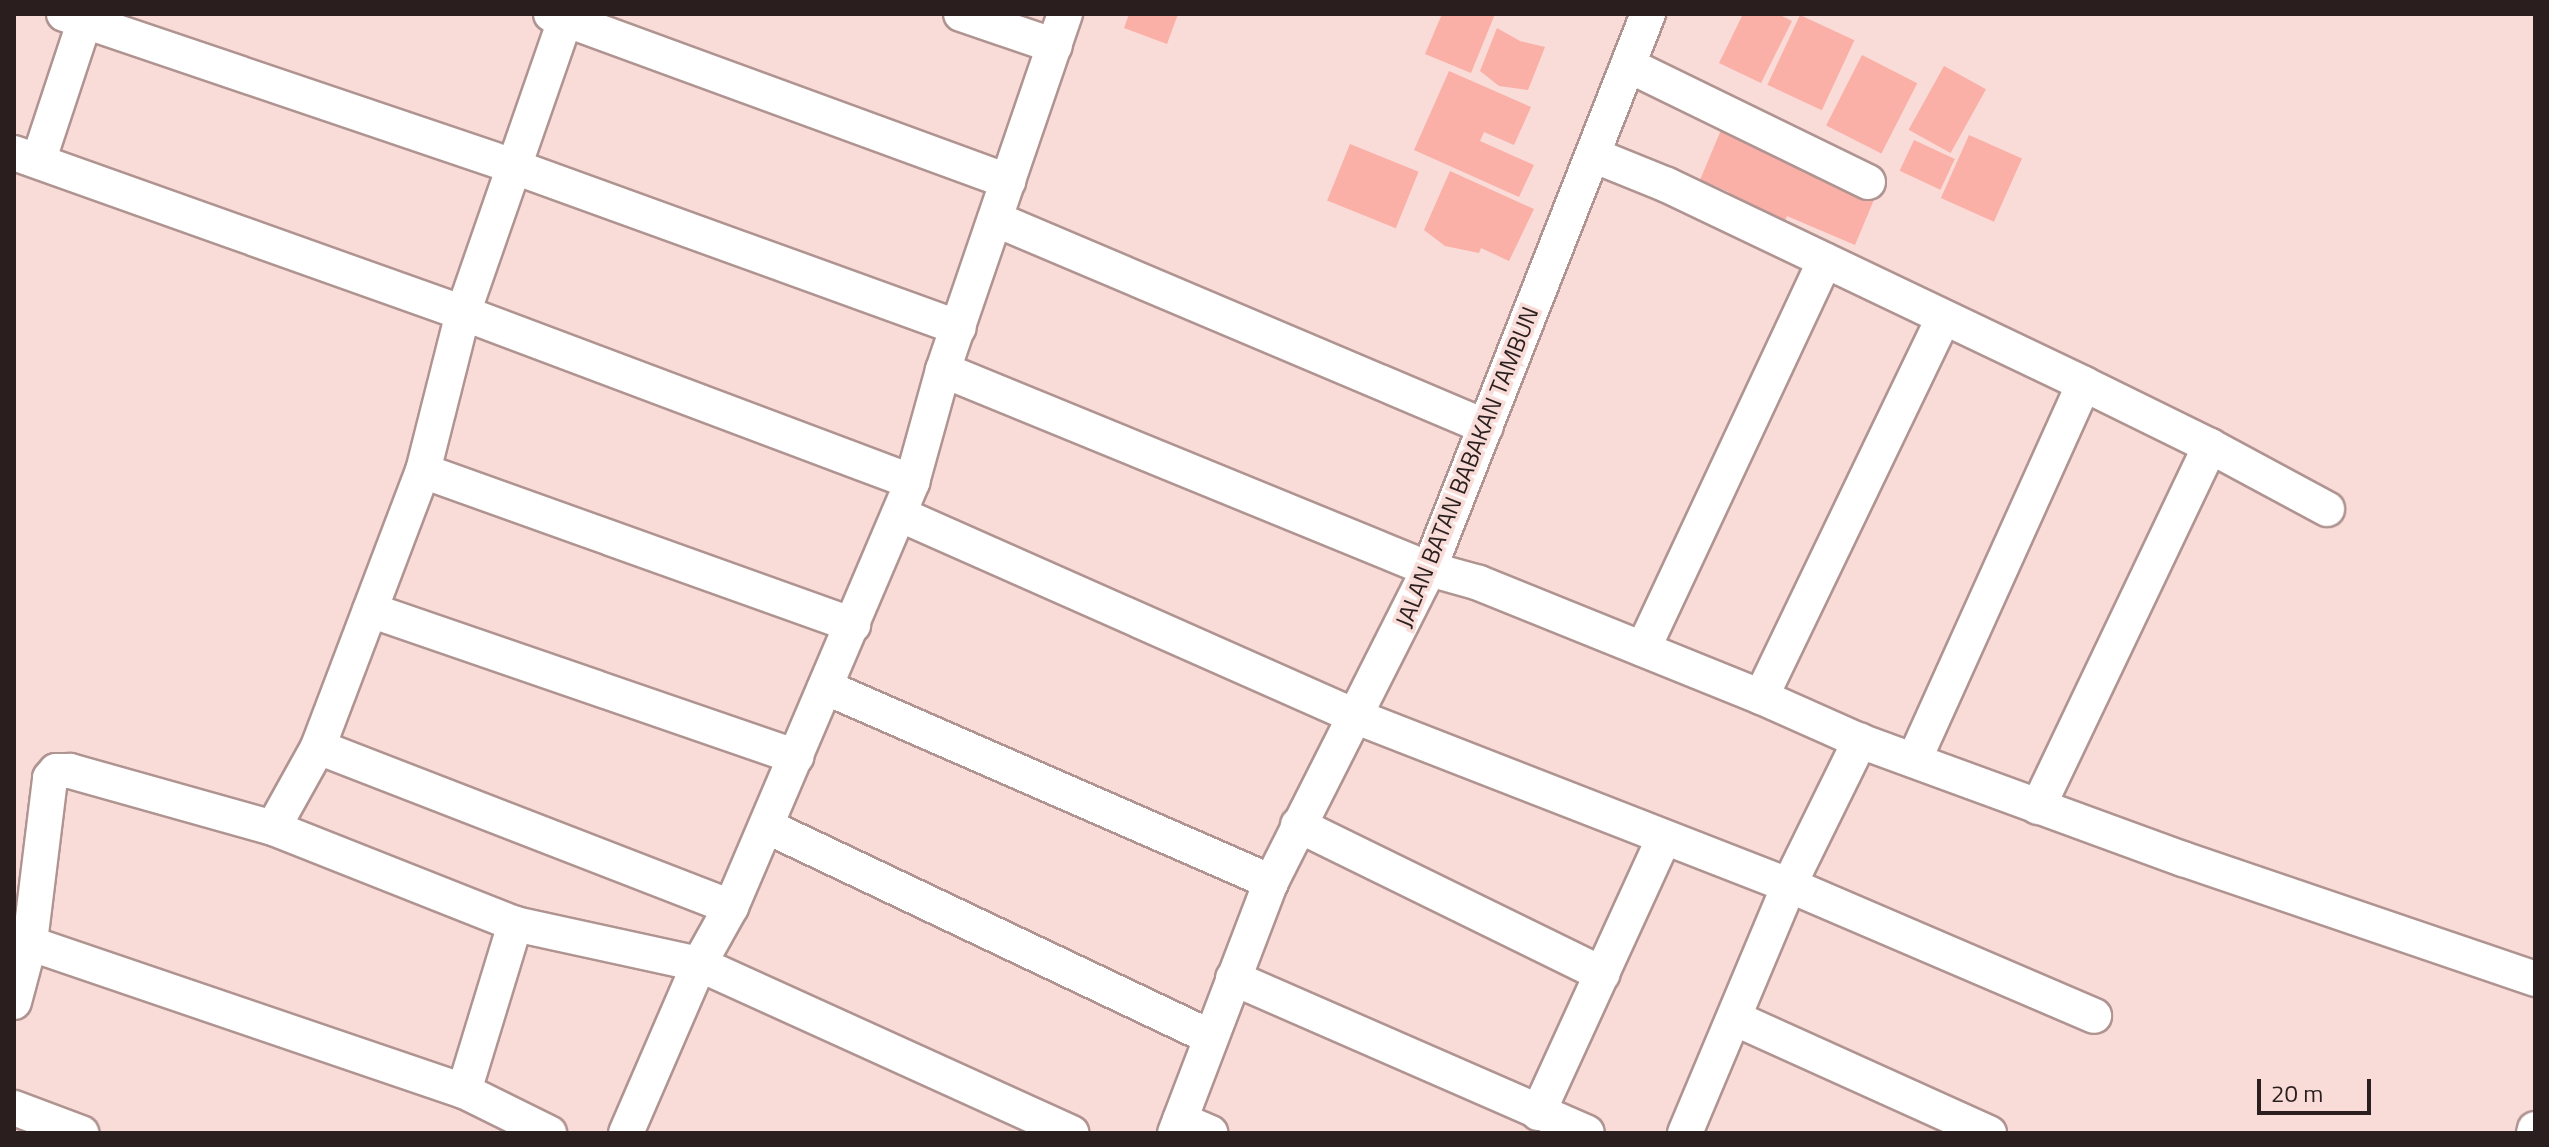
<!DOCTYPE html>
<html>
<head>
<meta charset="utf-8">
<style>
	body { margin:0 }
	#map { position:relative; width:2549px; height:1147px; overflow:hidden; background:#f9dcd8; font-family:"Titillium Web",sans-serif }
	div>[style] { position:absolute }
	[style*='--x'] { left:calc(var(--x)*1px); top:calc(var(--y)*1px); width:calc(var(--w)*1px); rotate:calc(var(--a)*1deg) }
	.building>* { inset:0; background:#faafa7; transform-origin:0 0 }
	.roads { filter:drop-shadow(2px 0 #af9491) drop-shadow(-2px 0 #af9491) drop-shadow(0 2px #af9491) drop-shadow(0 -2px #af9491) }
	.minor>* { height:34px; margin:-17px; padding:0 17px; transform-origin:17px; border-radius:17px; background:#fff }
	span { translate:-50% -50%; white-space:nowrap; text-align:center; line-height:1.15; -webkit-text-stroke:7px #f9dcd8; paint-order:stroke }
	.street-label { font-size:24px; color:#2a1f1e }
	.frame { position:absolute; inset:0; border:16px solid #2a1f1e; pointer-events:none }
	.scale { position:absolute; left:2257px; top:1079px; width:114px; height:36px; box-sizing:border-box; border:4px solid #2a1f1e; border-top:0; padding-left:10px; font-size:24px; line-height:28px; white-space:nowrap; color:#2a1f1e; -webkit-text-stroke:6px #f9dcd8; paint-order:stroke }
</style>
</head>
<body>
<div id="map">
	<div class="building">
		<div style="clip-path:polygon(1129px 14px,1178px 14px,1167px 44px,1124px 28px)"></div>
		<div style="clip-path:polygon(1442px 14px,1495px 14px,1471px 73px,1425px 54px)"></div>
		<div style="clip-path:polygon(1743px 14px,1778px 14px,1792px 21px,1761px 83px,1719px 63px)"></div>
		<div style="left:1800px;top:15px;width:60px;height:77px;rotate:25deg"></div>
		<div style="clip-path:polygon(1497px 28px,1520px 41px,1545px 47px,1528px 90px,1499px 86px,1480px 71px)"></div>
		<div style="left:1862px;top:55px;width:62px;height:79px;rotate:27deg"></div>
		<div style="left:1944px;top:66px;width:48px;height:73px;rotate:29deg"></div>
		<div style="clip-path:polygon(1449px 71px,1531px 107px,1514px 145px,1484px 132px,1480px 141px,1534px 165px,1519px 197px,1414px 150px)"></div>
		<div style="clip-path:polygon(1721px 130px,1876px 195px,1855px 245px,1787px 216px,1780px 232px,1722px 207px,1729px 192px,1700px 180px)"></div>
		<div style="left:1969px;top:135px;width:58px;height:69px;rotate:24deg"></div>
		<div style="left:1914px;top:140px;width:45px;height:34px;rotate:25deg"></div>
		<div style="left:1350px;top:144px;width:74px;height:61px;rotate:22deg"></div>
		<div style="clip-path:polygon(1450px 171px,1534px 209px,1509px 261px,1481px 248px,1479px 253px,1445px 246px,1424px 230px)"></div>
	</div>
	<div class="roads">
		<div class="minor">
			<div style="--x:64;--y:14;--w:473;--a:18.7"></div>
			<div style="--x:512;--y:166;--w:475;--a:19.9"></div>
			<div style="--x:551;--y:14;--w:487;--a:20.1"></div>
			<div style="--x:961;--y:14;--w:99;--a:18.8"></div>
			<div style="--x:1628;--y:65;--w:267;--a:26"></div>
			<div style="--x:14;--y:153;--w:477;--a:19.6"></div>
			<div style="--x:463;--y:313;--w:480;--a:20.6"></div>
			<div style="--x:1593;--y:155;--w:80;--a:22.1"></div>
			<div style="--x:1667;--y:185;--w:462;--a:25.5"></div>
			<div style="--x:2084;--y:384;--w:140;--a:26.2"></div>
			<div style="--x:2210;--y:446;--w:133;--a:28.3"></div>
			<div style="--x:39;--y:159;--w:153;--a:-71.7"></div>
			<div style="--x:995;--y:219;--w:533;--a:22.96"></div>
			<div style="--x:943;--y:370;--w:525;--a:22.27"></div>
			<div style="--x:1429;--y:569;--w:52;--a:15.6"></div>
			<div style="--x:1479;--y:583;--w:304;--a:22"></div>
			<div style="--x:1761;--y:697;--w:108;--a:24"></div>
			<div style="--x:1860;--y:741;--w:344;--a:20.1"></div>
			<div style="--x:2183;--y:859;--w:372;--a:18.8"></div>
			<div style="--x:423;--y:471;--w:457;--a:19.7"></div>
			<div style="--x:899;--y:514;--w:501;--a:23.9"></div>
			<div style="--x:1357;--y:717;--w:464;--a:21.3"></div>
			<div style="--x:1789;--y:885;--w:332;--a:23.2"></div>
			<div style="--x:370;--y:610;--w:451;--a:19"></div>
			<div style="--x:1643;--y:649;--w:429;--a:-64.9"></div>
			<div style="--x:825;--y:687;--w:487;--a:23.6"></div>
			<div style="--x:1761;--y:697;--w:420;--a:-64.3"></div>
			<div style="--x:318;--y:747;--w:443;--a:21.2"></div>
			<div style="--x:1915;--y:758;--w:410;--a:-65.7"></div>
			<div style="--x:2038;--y:807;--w:400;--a:-64.5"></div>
			<div style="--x:1298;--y:825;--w:339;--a:26.1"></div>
			<div style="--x:766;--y:826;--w:492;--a:25.4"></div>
			<div style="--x:273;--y:828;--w:93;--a:-60.9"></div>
			<div style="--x:318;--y:747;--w:295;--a:-69.2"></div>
			<div style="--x:423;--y:471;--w:163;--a:-75.8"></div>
			<div style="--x:463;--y:313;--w:317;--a:-70.8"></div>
			<div style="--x:14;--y:938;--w:475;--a:18.8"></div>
			<div style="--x:464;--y:1091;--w:95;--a:26.3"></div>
			<div style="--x:1233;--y:978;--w:386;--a:23.6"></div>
			<div style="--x:14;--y:1002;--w:62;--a:-75.1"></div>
			<div style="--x:30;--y:942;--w:165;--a:-83"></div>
			<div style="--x:50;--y:778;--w:9;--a:-49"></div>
			<div style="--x:56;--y:771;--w:14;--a:0"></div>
			<div style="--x:70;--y:771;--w:211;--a:15.7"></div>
			<div style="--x:273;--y:828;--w:260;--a:21.6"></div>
			<div style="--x:515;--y:924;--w:188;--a:12.3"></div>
			<div style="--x:699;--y:964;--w:409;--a:24.4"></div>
			<div style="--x:1734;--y:1018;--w:280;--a:24.3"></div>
			<div style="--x:464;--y:1091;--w:175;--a:-73"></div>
			<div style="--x:14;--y:1108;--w:72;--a:20.5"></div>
			<div style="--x:1538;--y:1113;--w:302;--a:-65.4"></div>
			<div style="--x:1180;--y:1120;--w:33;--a:23"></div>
			<div style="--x:626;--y:1133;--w:184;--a:-66.6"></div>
			<div style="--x:699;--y:964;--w:65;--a:-60.7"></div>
			<div style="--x:731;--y:907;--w:462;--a:-66.9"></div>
			<div style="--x:912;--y:482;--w:116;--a:-74.5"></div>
			<div style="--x:943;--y:370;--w:376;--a:-71.1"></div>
			<div style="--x:1175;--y:1133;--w:269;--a:-69.1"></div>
			<div style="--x:1271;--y:882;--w:351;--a:-63.2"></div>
			<div style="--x:1429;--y:569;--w:597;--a:-68.47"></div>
			<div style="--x:1685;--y:1133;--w:269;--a:-67.2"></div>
			<div style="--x:1789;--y:885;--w:161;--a:-63.8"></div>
			<div style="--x:2534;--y:1133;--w:4;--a:-76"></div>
		</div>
	</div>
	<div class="street-label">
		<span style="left:1467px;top:467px;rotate:-68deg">JALAN BATAN BABAKAN TAMBUN</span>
	</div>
	<div class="frame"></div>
	<div class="scale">20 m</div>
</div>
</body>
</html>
